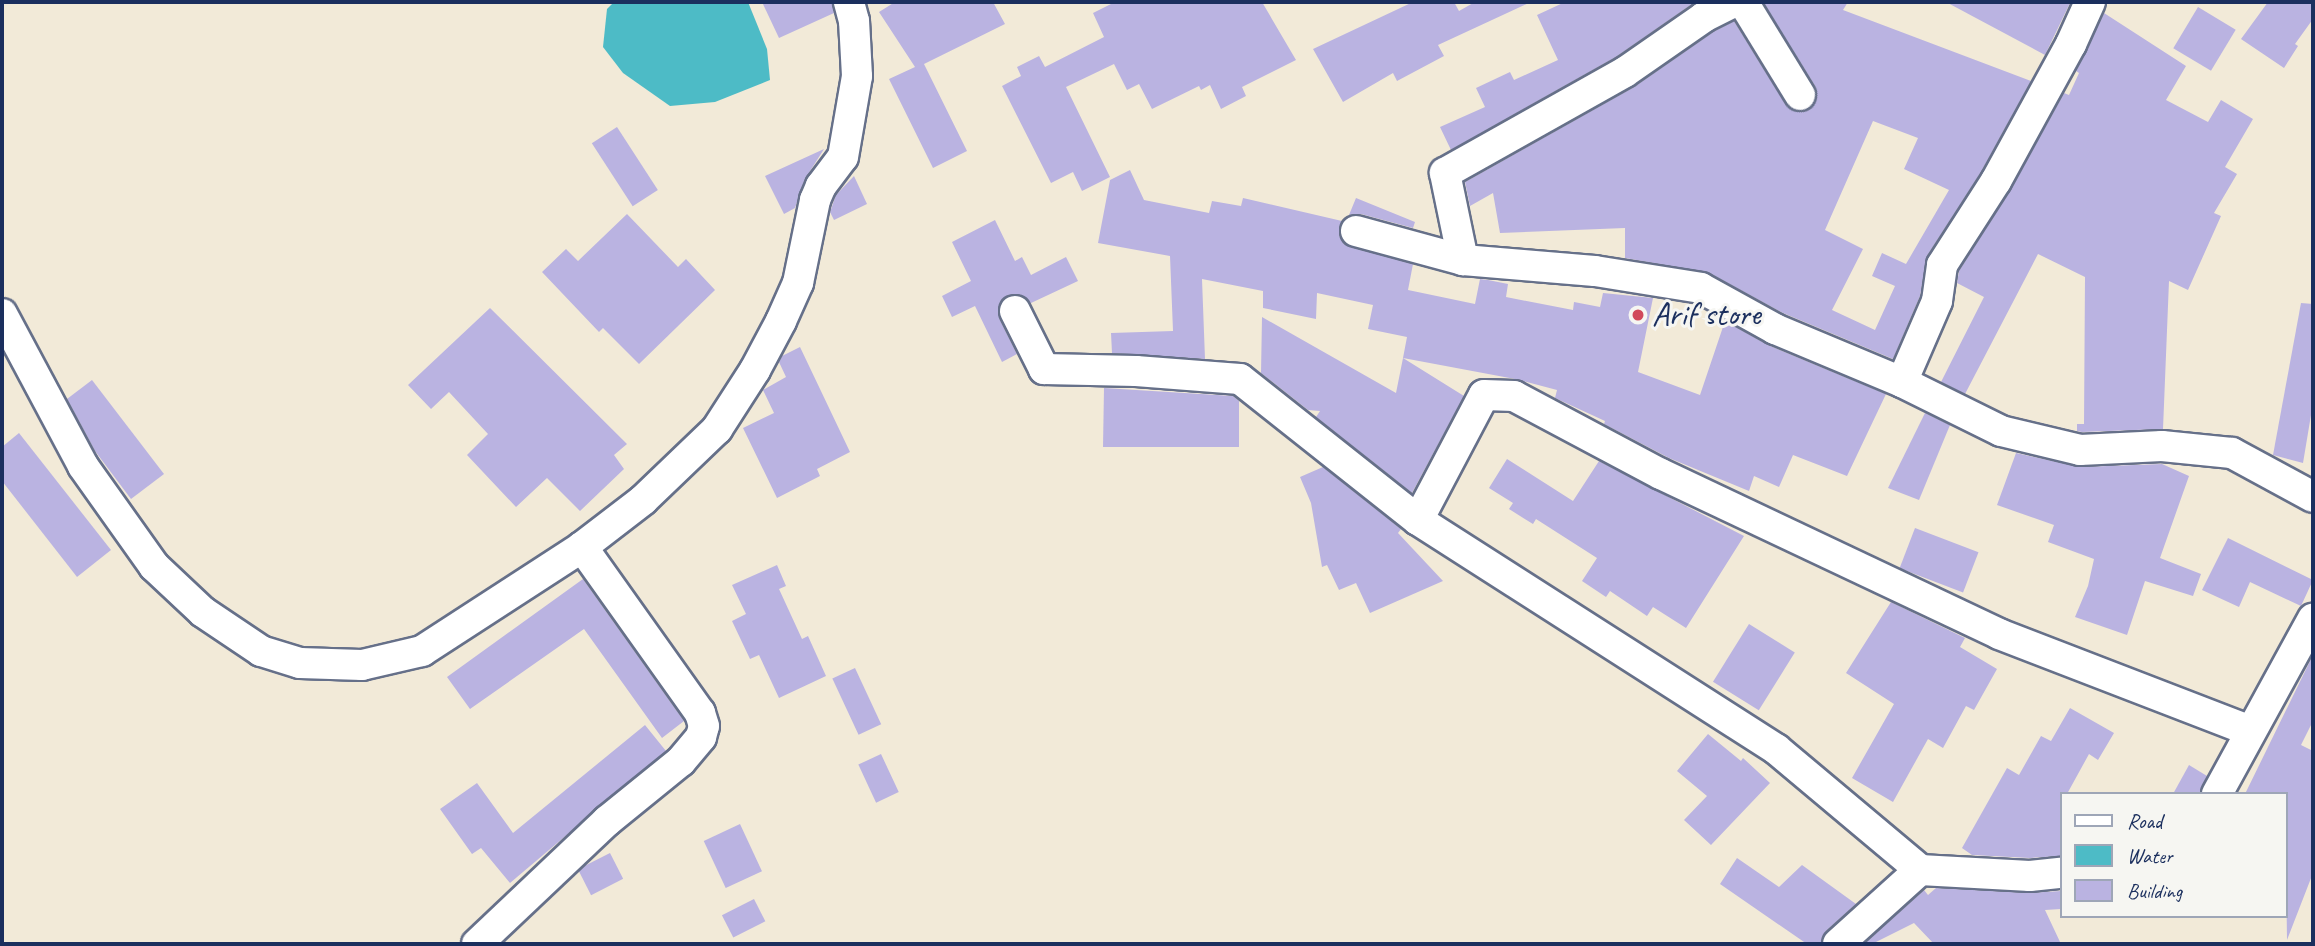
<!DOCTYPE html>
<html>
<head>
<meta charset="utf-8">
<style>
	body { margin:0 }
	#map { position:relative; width:2315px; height:946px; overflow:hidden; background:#f2ead8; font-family:Caveat,sans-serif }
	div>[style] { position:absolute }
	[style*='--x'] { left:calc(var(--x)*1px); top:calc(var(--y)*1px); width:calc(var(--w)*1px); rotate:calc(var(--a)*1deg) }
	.water>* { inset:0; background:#4dbbc6 }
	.building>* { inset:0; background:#bab3e1; transform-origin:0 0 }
	.roads { filter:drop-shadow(2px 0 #667089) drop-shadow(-2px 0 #667089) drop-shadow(0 2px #667089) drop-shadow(0 -2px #667089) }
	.minor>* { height:30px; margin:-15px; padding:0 15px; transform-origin:15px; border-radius:15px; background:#fff }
	.dots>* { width:19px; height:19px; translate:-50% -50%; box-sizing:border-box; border:4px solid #f6f6f2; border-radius:50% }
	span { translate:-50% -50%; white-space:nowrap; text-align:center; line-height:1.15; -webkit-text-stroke:6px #f6f6f2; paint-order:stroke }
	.poi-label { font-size:33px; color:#1b2f5e }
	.left { translate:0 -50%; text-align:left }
	.frame { position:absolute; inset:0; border:4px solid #1b2f5e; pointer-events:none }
	.legend { position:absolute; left:2060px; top:792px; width:228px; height:126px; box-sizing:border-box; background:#f6f6f2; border:2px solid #9ea6b7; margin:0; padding:9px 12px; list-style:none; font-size:21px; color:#1b2f5e }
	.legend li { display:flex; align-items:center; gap:14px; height:35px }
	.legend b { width:35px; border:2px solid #9ea6b7 }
</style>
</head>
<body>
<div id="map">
	<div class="water">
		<div style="clip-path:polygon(614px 2px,748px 2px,767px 49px,770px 80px,715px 102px,670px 106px,623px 73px,603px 47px,607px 9px)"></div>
	</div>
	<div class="building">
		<div style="clip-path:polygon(762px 2px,832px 2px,834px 13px,779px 38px)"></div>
		<div style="clip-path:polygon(895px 2px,993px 2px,1005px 24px,924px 64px,967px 151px,933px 168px,889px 79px,915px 67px,879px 12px)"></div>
		<div style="clip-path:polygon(1115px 2px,1262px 2px,1296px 60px,1242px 87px,1246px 96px,1221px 109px,1210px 85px,1201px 90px,1199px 86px,1152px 109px,1139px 84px,1127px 90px,1114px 64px,1066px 87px,1110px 177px,1082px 191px,1073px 172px,1051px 183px,1002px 86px,1021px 76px,1017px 67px,1039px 56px,1045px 67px,1104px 37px,1093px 13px)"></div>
		<div style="clip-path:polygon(1413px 2px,1454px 2px,1459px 11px,1475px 2px,1531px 2px,1438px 45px,1444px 56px,1397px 81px,1393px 73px,1343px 102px,1313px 49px)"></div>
		<div style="clip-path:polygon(1565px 2px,1695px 2px,1616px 57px,1451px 150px,1440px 127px,1485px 107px,1476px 88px,1510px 72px,1514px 80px,1558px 60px,1537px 15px)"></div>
		<div style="clip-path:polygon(evenodd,1763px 2px,1848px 2px,1843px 10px,2031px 81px,1981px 172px,1927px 256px,1920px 296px,1893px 359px,1783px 313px,1709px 273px,1625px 258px,1625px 228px,1500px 233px,1493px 193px,1470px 206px,1465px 182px,1634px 87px,1713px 32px,1734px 21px,1786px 105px,1800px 112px,1810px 109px,1817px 95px,1815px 86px,1763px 2px,1873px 121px,1918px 138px,1904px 169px,1949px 190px,1906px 264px,1882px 253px,1872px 276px,1895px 286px,1875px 330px,1832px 310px,1863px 249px,1825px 230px,1873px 121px)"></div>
		<div style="clip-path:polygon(1946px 2px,2068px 2px,2070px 3px,2045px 55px)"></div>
		<div style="clip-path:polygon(2268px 2px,2313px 2px,2313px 19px,2295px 44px,2298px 46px,2284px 68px,2241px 39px)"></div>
		<div style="left:2198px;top:7px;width:44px;height:48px;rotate:31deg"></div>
		<div style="clip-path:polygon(2104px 13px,2186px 66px,2166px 100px,2208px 122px,2221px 100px,2253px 119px,2225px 167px,2237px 174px,2214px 213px,2221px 216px,2188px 290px,2169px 281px,2163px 429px,2082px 432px,2077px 431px,2077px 424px,2084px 424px,2085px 277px,2038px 254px,1965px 394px,1941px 382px,1984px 297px,1957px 283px,1959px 271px,2011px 189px,2064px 93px,2069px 95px,2079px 73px,2076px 71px)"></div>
		<div style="left:617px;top:127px;width:75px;height:30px;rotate:57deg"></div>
		<div style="clip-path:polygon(824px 149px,805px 179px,795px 208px,784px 214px,765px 176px)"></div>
		<div style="clip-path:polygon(1130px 170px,1144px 200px,1209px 213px,1212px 201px,1241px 206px,1243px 198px,1342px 221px,1339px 235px,1344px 244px,1413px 264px,1408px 290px,1475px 304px,1480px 279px,1488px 280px,1508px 284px,1506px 297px,1573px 310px,1574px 302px,1600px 307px,1603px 293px,1653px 298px,1638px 372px,1700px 395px,1725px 321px,1768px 345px,1886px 394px,1847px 476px,1793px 455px,1779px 487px,1754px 476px,1749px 491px,1669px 458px,1604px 424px,1605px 421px,1555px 398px,1557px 390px,1515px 379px,1403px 358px,1407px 337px,1368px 329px,1373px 305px,1317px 293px,1316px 319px,1263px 308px,1263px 291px,1202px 279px,1205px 359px,1112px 353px,1111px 333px,1173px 331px,1170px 256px,1098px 243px,1110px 180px)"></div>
		<div style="clip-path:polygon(854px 176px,867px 204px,834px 220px,830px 212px,836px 195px)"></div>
		<div style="clip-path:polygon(1356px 198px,1415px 222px,1413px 228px,1361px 214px,1349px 215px)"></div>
		<div style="clip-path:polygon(627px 214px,678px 267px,686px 259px,715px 290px,639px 364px,603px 328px,599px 332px,542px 272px,566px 249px,578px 261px)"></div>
		<div style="clip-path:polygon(995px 220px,1015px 261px,1022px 257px,1031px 275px,1066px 257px,1078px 281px,1031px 303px,1017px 294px,1001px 301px,999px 318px,1017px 354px,1002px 362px,975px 306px,952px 317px,942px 296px,971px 281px,952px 242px)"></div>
		<div style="clip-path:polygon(2301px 303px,2313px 304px,2313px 403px,2303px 463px,2273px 455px)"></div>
		<div style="clip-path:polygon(490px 308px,627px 444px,614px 455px,624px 469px,580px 511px,547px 478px,516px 507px,467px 455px,488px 434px,449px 392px,431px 409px,408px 385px)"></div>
		<div style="clip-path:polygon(1262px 317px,1396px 393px,1403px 358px,1464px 396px,1412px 493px,1316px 417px,1320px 411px,1308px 410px,1261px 373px)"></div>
		<div style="clip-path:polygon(800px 347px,850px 452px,817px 469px,820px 476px,777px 498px,743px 428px,774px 413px,763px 390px,786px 377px,779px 362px,782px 356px)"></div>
		<div style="clip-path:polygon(92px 380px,164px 474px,131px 499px,95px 451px,67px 399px)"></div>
		<div style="clip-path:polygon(1104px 388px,1233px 396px,1239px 401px,1239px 447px,1103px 447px)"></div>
		<div style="clip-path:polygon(1925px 413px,1950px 425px,1919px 500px,1888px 488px)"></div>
		<div style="clip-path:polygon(19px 433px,111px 550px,77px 577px,2px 481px,2px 447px)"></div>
		<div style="clip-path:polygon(2016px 453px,2080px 467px,2162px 464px,2189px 476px,2160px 558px,2201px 574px,2193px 596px,2145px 581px,2127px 635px,2075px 617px,2088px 586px,2094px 559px,2048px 542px,2054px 525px,1997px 505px)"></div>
		<div style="clip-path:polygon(1507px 459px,1573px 501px,1599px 461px,1744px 536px,1686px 628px,1653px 607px,1647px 616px,1610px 591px,1606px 597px,1582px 581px,1597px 558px,1536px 519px,1533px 524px,1509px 509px,1513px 503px,1489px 488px)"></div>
		<div style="clip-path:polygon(1323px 467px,1401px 529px,1398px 533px,1443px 581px,1370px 613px,1356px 583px,1339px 590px,1327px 565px,1322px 567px,1311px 503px,1300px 477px)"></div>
		<div style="left:1915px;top:528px;width:68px;height:43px;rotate:21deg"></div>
		<div style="clip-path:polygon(2228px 538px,2313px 580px,2301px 606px,2250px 582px,2239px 607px,2202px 590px)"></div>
		<div style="clip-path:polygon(777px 565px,786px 586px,779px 589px,802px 639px,808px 636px,826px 676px,779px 698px,759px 655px,750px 659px,732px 621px,746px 614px,732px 585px)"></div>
		<div style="clip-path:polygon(583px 579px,684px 721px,662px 738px,584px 629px,470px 709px,447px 677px)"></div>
		<div style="clip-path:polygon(1891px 602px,1965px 638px,1960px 647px,1997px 669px,1974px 710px,1966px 706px,1943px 748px,1928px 739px,1893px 802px,1852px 778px,1894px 704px,1846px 673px)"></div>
		<div style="left:1749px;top:624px;width:54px;height:68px;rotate:32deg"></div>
		<div style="clip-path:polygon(2313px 655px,2313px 721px,2301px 745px,2313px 751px,2313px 873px,2287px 940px,2285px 794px,2245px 794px)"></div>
		<div style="left:855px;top:668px;width:62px;height:25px;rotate:65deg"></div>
		<div style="clip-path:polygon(2070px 708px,2114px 733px,2098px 760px,2089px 754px,2067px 794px,2061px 794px,2061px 856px,2030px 858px,1972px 855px,1962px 848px,2007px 768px,2019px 775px,2041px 736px,2051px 741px)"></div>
		<div style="clip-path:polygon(645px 725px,666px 751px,510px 883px,481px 848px,472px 854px,440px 809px,477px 783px,513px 833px)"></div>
		<div style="clip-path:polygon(1708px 734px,1741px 761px,1743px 758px,1770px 783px,1711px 845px,1684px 820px,1707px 796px,1677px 771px)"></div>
		<div style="left:881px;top:754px;width:42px;height:25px;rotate:65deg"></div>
		<div style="clip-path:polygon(2189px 765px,2207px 776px,2200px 794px,2173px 794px)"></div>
		<div style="left:740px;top:824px;width:52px;height:40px;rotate:65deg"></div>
		<div style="left:610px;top:853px;width:29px;height:36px;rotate:63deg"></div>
		<div style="clip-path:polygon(1737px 858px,1779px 887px,1802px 865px,1856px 904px,1826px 931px,1821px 944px,1807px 944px,1720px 884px)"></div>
		<div style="clip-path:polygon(1936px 888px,2029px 893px,2061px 891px,2061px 909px,2045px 910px,2061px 944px,1934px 944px,1914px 923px,1872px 944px,1864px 944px,1924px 890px,1928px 895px)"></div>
		<div style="left:754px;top:899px;width:25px;height:36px;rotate:63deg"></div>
	</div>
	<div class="roads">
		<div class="minor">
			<div style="--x:1743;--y:2;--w:109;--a:58.5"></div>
			<div style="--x:1356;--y:231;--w:111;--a:15.2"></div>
			<div style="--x:1463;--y:260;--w:132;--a:4.8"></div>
			<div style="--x:1595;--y:271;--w:107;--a:9.1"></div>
			<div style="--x:1701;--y:288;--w:85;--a:29"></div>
			<div style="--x:1775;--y:329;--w:138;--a:22.7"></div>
			<div style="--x:1902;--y:382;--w:110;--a:26.3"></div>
			<div style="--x:2001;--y:431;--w:81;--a:13.5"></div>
			<div style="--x:2080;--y:450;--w:82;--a:-2.8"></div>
			<div style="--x:2162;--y:446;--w:70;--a:5.7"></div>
			<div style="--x:2232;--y:453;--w:92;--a:28.5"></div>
			<div style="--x:1463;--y:260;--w:89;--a:-101.7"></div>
			<div style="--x:1445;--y:173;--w:206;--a:-29.3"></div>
			<div style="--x:1625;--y:72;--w:96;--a:-34.8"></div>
			<div style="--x:1704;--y:17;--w:33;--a:-27"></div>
			<div style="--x:1015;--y:311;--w:65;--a:63.4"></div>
			<div style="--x:1044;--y:369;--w:92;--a:1.2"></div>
			<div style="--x:1136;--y:371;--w:104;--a:4.4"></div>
			<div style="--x:1240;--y:379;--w:227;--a:38.4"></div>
			<div style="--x:1418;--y:520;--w:141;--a:-62.2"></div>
			<div style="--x:1484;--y:395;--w:30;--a:2"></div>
			<div style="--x:1514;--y:396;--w:166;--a:28"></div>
			<div style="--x:1661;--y:474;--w:374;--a:25.3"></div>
			<div style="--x:1999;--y:634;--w:269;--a:21.1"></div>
			<div style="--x:2;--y:314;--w:172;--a:61.9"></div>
			<div style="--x:83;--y:466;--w:123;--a:54.6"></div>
			<div style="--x:154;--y:566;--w:67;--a:43.2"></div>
			<div style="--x:203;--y:612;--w:70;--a:33.9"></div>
			<div style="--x:261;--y:651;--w:41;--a:17.1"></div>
			<div style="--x:300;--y:663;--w:62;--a:1.8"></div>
			<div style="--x:362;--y:665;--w:62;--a:-13.1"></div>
			<div style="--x:422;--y:651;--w:191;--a:-33"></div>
			<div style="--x:582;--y:547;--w:77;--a:-37.6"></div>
			<div style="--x:643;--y:500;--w:103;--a:-43.8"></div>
			<div style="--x:717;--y:429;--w:70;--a:-57.2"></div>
			<div style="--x:755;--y:370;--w:55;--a:-62"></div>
			<div style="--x:781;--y:321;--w:42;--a:-65.9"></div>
			<div style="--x:798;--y:283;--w:85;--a:-78.4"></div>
			<div style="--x:815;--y:200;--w:15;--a:-67"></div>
			<div style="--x:821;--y:186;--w:36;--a:-53"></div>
			<div style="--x:843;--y:157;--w:82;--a:-80.2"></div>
			<div style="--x:857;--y:76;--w:55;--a:-93.1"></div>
			<div style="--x:854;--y:21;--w:20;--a:-105"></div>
			<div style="--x:1902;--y:382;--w:88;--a:-66.6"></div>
			<div style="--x:1937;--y:301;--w:36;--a:-82"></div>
			<div style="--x:1942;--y:265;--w:100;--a:-57.3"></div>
			<div style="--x:1996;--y:181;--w:156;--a:-61.3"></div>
			<div style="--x:2071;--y:44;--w:46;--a:-65.7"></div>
			<div style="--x:1418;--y:520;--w:425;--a:32.6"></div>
			<div style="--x:1776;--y:749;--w:188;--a:40"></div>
			<div style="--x:2217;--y:794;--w:200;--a:-61.3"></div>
			<div style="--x:477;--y:944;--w:179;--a:-43.4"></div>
			<div style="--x:607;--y:821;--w:95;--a:-39"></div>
			<div style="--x:681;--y:761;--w:31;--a:-50"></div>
			<div style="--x:701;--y:737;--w:11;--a:-75"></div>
			<div style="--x:704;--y:726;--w:14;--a:-107"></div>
			<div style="--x:700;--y:713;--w:204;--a:-125.4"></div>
			<div style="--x:1838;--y:944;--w:110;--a:-42.1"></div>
			<div style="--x:1920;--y:870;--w:110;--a:3.1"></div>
			<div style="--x:2030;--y:876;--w:31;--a:-6"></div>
		</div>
	</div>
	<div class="dots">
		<div style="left:1638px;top:315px;background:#d1495b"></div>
	</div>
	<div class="poi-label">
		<span class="left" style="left:1652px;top:315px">Arif store</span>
	</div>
	<div class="frame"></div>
	<ul class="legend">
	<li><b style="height:9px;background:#fff"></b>Road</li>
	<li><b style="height:19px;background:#4dbbc6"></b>Water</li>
	<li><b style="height:19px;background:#bab3e1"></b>Building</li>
	</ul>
</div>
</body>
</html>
